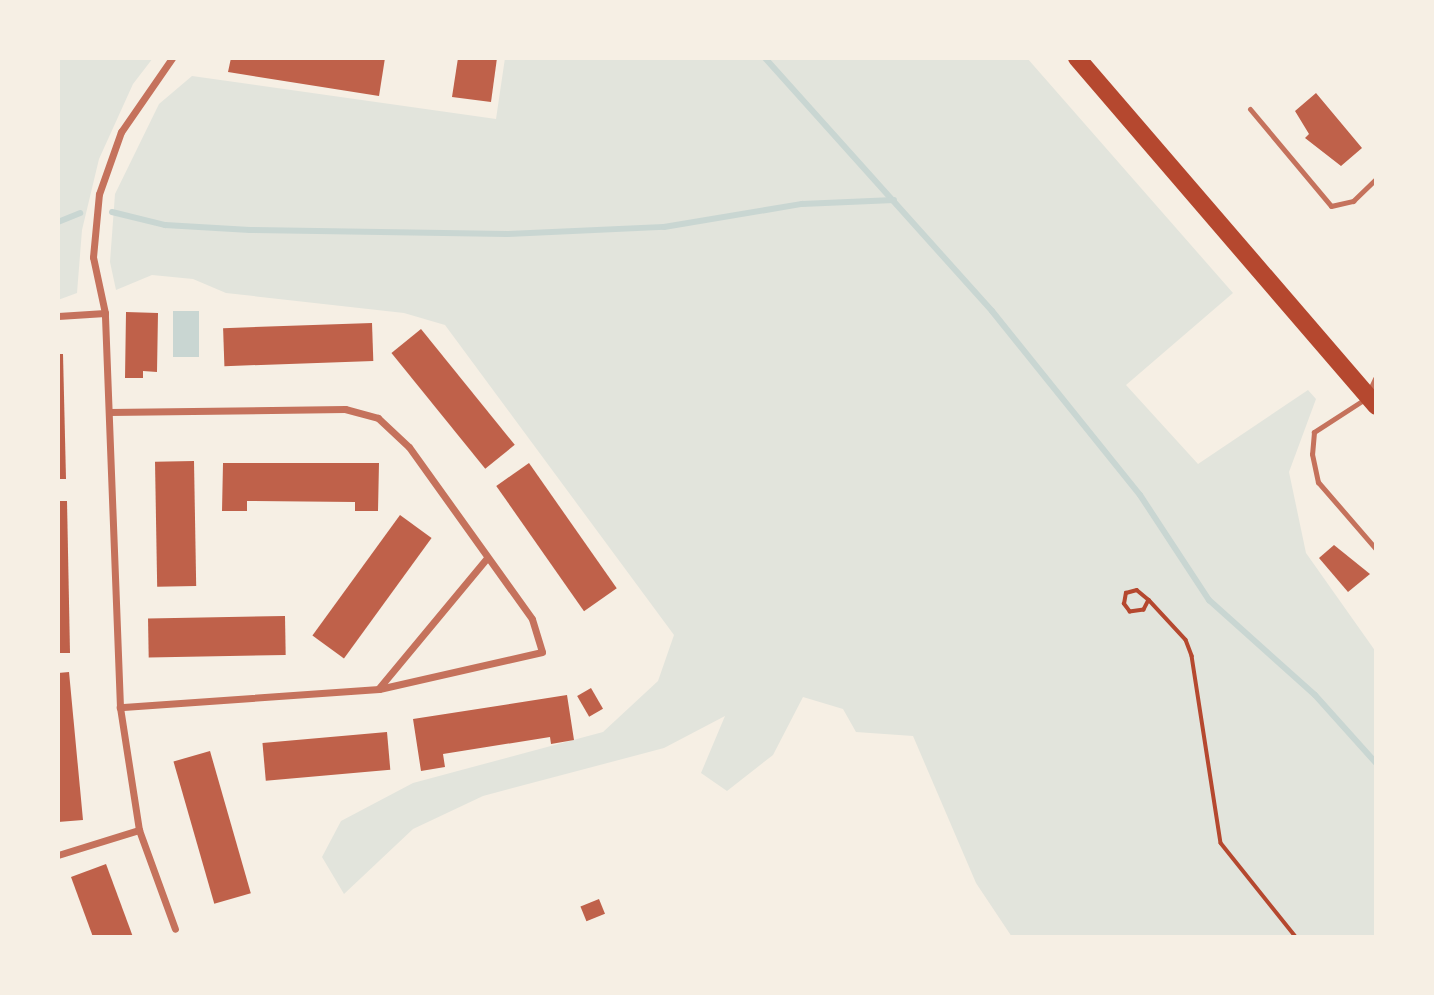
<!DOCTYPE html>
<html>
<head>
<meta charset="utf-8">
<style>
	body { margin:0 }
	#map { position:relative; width:1434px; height:995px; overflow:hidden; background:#f6efe4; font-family:"Sofia Sans Condensed",sans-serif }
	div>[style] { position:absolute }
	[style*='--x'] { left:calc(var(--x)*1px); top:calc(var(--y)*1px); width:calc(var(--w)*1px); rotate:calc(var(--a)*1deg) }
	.green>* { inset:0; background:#e2e4dc }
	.water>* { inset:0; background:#c9d6d2; transform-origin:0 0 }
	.stream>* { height:6px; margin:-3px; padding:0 3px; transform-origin:3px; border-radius:3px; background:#c9d6d2 }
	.building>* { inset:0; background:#bf614a; transform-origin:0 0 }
	.path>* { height:3.5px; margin:-1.75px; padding:0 1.75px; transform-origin:1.75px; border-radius:1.75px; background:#b5482f }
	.service>* { height:5px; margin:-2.5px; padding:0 2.5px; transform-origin:2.5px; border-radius:2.5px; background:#c5725c }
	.minor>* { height:7px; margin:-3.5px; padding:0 3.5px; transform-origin:3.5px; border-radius:3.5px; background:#c5725c }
	.primary>* { height:18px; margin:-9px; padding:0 9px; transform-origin:9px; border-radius:9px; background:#b5482f }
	span { translate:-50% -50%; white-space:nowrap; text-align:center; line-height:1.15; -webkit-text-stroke:7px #f6efe4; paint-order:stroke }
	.frame { position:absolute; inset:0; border:60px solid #f6efe4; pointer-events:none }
</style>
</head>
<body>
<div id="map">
	<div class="green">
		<div style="clip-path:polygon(58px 58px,153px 58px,133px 84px,99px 159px,82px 230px,77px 293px,58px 300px)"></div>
		<div style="clip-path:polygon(505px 58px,1027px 58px,1233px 293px,1126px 385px,1198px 464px,1308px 390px,1316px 399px,1289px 472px,1306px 553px,1376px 652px,1376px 937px,1012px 937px,976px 883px,913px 736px,856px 732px,843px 709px,803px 697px,773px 755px,727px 791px,701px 773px,725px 716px,664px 748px,483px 796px,413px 829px,344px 894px,322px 857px,341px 821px,413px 783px,603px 732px,658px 681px,674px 635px,445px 325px,404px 313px,226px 293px,193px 279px,152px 275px,116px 290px,110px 262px,115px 194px,159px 104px,192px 76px,496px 119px)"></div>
	</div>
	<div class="water">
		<div style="left:173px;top:311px;width:26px;height:46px"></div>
	</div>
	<div class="stream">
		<div style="--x:765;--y:58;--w:340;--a:48.1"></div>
		<div style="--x:992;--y:311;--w:236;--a:51.2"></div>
		<div style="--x:1140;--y:495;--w:126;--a:56.7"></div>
		<div style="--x:1209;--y:600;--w:142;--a:41.9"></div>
		<div style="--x:1315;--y:695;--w:91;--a:48.1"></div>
		<div style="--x:112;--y:212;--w:55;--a:13.8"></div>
		<div style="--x:165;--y:225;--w:85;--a:3.4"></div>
		<div style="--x:250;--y:230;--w:257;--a:0.9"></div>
		<div style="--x:507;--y:234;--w:157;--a:-2.6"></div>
		<div style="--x:664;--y:227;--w:140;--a:-9.5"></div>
		<div style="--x:802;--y:204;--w:92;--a:-2.5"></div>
		<div style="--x:58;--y:222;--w:24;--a:-22"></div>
	</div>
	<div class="building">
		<div style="clip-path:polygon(231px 58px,385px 58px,379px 96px,228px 72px)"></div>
		<div style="clip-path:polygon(458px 58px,497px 58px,491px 102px,452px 97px)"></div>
		<div style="clip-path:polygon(1316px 93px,1362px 148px,1341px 166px,1305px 138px,1309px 134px,1295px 111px)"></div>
		<div style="clip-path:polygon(126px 312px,158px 313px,157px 372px,143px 371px,143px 378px,125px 378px)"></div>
		<div style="left:372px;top:323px;width:38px;height:149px;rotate:88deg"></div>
		<div style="left:421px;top:329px;width:149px;height:38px;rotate:51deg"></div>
		<div style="clip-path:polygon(58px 354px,63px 354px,66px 479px,58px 479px)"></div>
		<div style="left:194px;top:461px;width:125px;height:39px;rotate:89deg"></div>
		<div style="clip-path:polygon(223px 463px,379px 463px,378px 511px,355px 511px,355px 502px,247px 501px,247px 511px,222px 511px)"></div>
		<div style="left:529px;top:463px;width:153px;height:40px;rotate:55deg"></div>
		<div style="clip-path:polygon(58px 501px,67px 501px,70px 653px,58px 653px)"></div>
		<div style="left:400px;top:515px;width:39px;height:149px;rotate:36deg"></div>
		<div style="clip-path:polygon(1334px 545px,1370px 574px,1348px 592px,1319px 558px)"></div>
		<div style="left:285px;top:616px;width:39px;height:137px;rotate:89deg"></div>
		<div style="clip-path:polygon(69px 672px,83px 820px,58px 822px,58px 673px)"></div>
		<div style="left:591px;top:688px;width:24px;height:16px;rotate:60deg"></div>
		<div style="clip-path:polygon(567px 695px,574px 740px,551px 744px,550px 737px,443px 754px,445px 767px,421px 771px,413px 719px)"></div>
		<div style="left:387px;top:732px;width:38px;height:125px;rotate:85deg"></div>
		<div style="left:210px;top:751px;width:148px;height:38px;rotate:74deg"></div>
		<div style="clip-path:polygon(106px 864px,133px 937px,93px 937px,71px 877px)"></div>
		<div style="left:599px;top:899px;width:16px;height:20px;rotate:68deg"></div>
	</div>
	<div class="path">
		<div style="--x:1149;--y:600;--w:11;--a:117"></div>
		<div style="--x:1144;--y:610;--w:14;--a:172"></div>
		<div style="--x:1130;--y:612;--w:10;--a:-127"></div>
		<div style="--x:1124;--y:604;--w:11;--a:-80"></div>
		<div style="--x:1126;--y:593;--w:11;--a:-15"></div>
		<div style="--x:1137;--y:590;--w:16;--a:40"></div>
		<div style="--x:1149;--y:600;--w:54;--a:47.2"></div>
		<div style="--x:1186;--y:640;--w:17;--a:69"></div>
		<div style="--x:1192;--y:656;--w:189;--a:81.2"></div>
		<div style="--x:1221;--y:843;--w:120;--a:51.4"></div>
	</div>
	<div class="service">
		<div style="--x:1250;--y:109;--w:126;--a:50.1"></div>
		<div style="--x:1331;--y:206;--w:23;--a:-13"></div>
		<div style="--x:1353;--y:201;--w:32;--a:-44"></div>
		<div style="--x:1365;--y:399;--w:61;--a:147.1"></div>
		<div style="--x:1314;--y:432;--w:22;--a:95"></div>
		<div style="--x:1312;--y:454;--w:29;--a:78"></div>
		<div style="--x:1318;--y:482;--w:89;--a:49.1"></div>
	</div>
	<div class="minor">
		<div style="--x:58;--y:316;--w:47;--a:-3.7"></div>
		<div style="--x:1368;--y:396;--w:19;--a:-65"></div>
		<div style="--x:109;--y:412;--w:236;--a:-0.7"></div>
		<div style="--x:345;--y:409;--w:34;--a:15"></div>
		<div style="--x:378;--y:418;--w:42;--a:43.1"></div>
		<div style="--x:409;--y:447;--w:211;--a:54.4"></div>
		<div style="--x:532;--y:619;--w:34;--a:73"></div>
		<div style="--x:542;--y:652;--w:167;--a:167.2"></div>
		<div style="--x:379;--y:689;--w:260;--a:176"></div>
		<div style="--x:379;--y:688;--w:168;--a:-50.3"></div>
		<div style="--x:139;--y:830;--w:105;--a:70"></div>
		<div style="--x:58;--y:855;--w:85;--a:-17.2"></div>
		<div style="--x:139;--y:830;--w:124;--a:-98.8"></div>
		<div style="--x:120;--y:707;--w:394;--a:-92.2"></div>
		<div style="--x:105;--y:313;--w:57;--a:-102.1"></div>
		<div style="--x:93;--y:257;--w:63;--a:-84.6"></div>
		<div style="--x:99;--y:194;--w:66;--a:-70.5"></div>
		<div style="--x:121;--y:132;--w:90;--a:-55.4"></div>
	</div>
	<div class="primary">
		<div style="--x:1077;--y:58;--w:459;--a:49.3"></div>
	</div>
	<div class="frame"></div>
</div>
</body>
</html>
